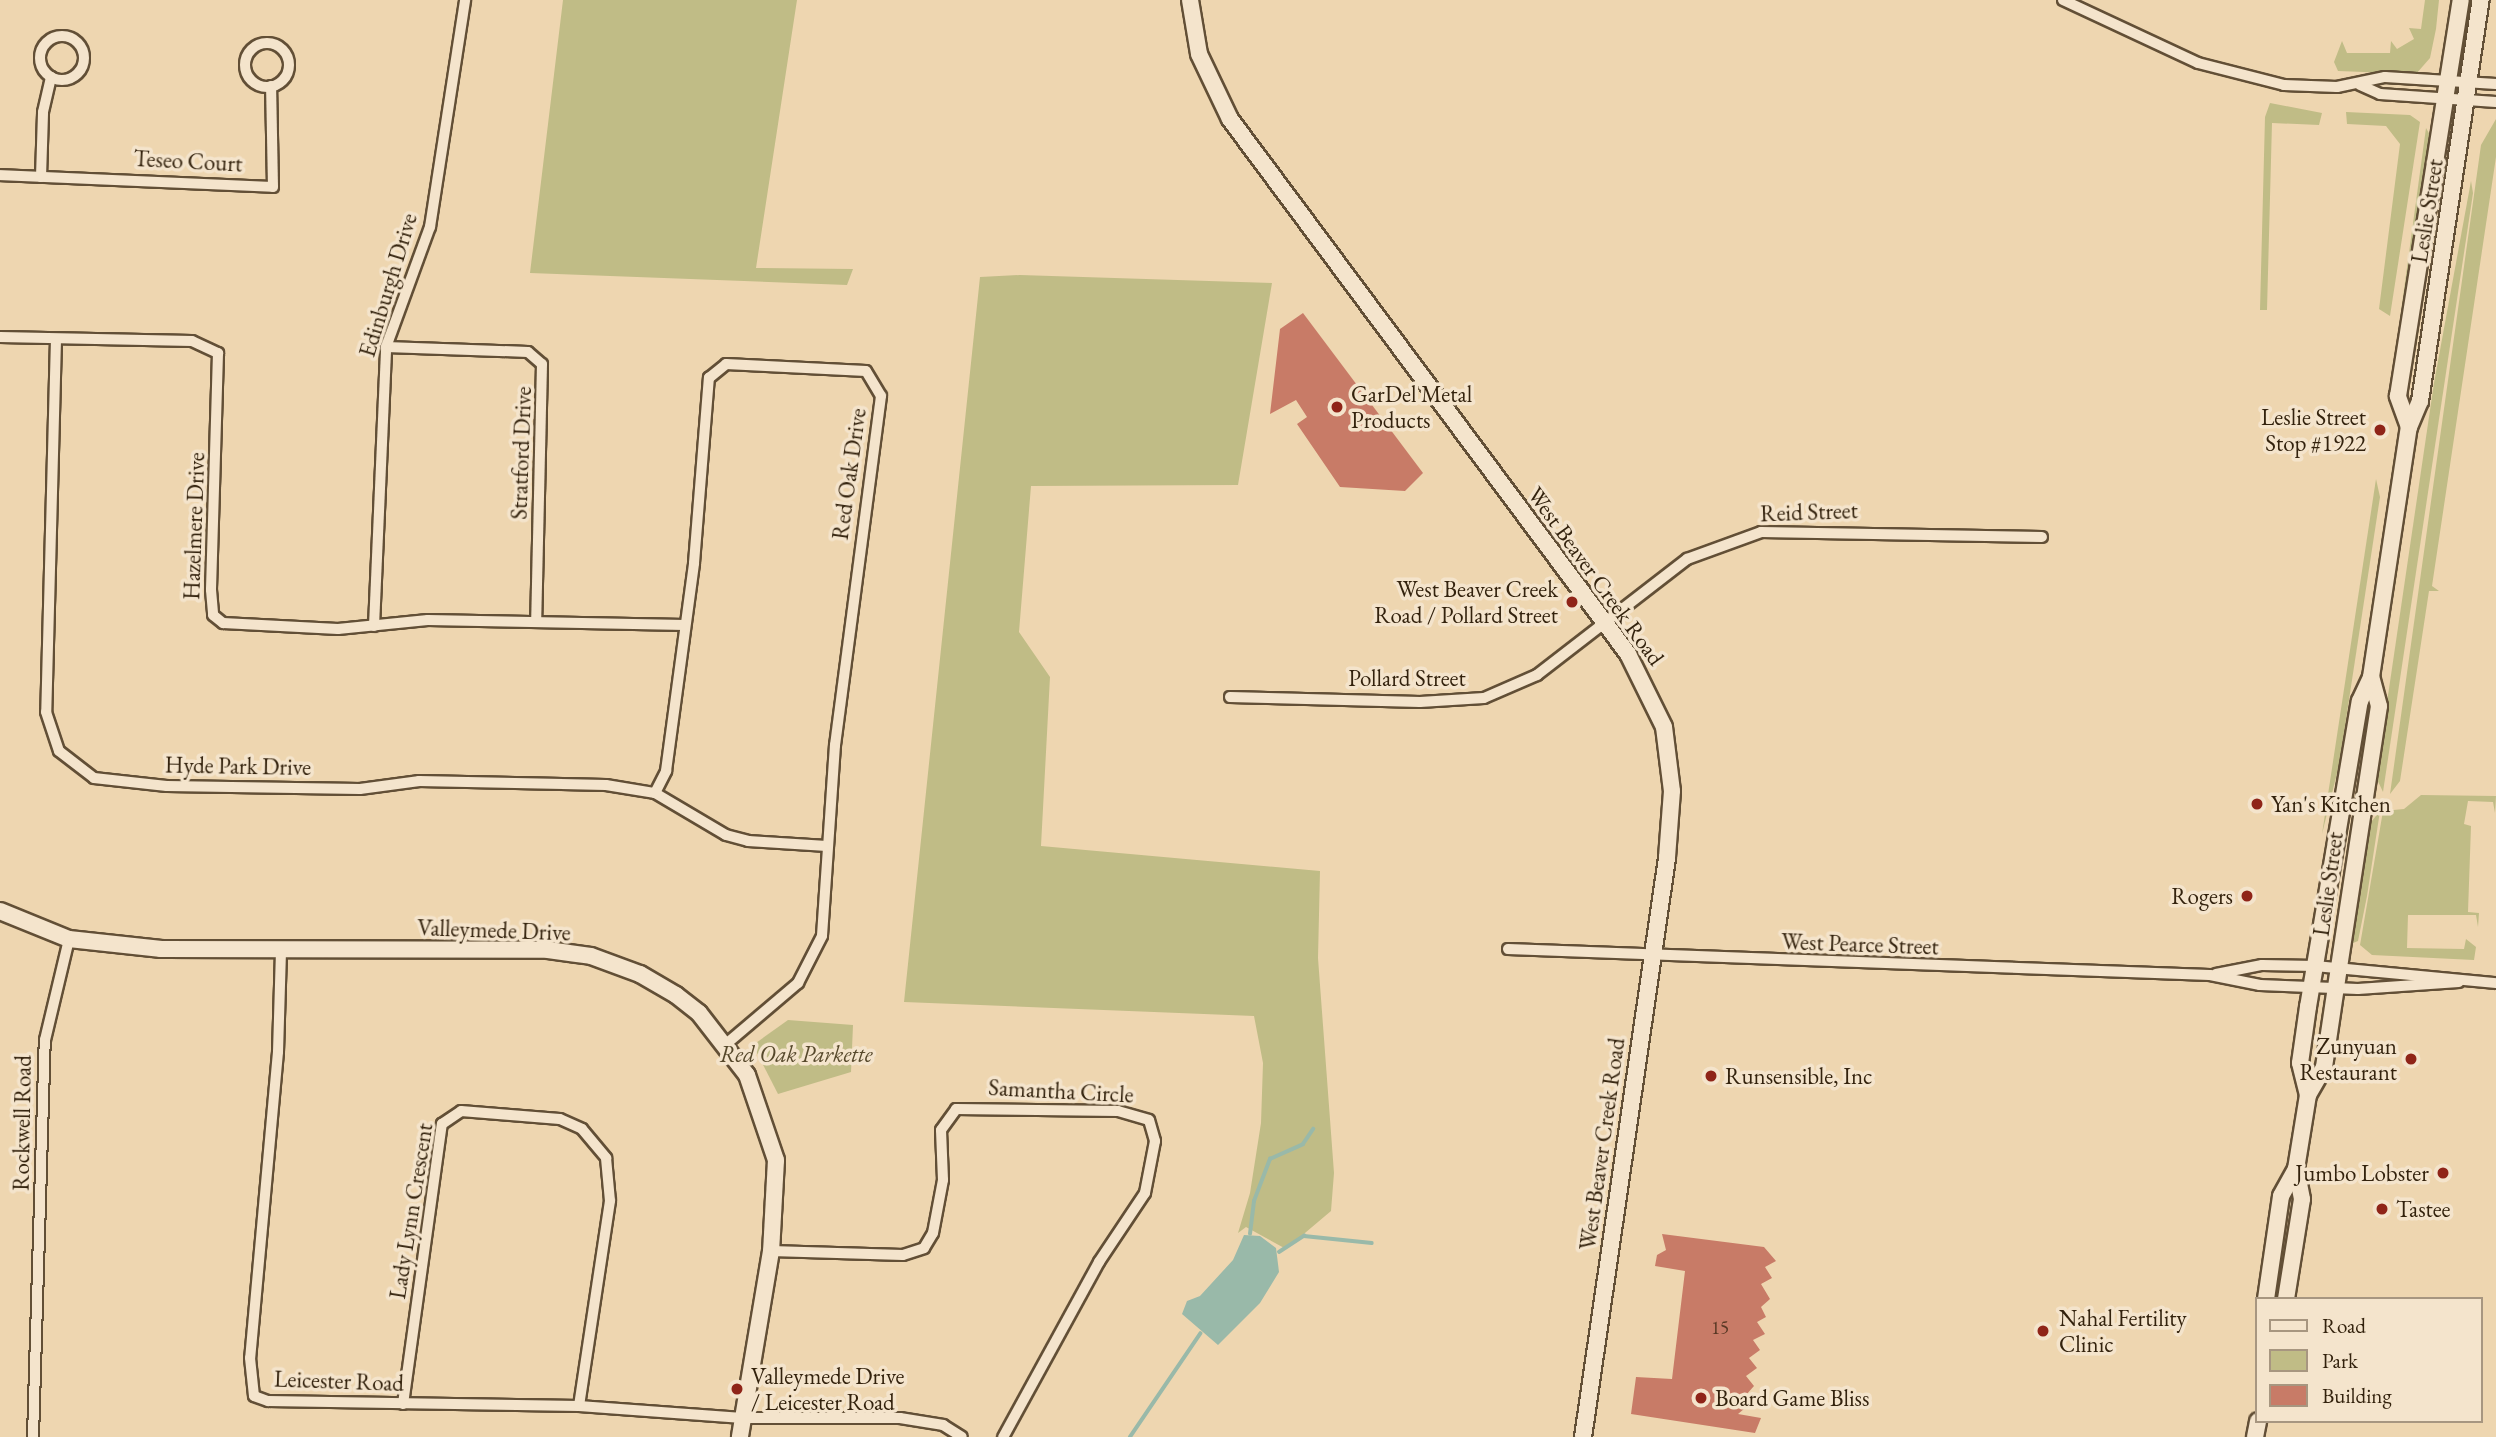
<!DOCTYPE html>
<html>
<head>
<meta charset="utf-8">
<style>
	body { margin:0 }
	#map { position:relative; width:2496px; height:1437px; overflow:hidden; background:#eed6b0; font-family:"EB Garamond",serif }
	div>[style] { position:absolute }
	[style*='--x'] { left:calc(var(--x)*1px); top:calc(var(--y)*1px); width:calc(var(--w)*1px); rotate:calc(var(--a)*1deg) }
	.green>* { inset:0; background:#c0bc86 }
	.water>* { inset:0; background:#99b9a9 }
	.stream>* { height:3.5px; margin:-1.75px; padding:0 1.75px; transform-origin:1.75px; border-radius:1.75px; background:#99b9a9 }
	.building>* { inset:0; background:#c87b67 }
	.roads { filter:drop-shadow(2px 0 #624f36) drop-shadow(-2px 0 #624f36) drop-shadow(0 2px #624f36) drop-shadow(0 -2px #624f36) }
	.street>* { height:10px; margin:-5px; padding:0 5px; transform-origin:5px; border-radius:5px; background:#f4e4cc }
	.street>.ring { margin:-5px; padding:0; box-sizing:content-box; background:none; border:10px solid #f4e4cc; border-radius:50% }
	.secondary>* { height:16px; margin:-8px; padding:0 8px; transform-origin:8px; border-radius:8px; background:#f4e4cc }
	.dots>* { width:19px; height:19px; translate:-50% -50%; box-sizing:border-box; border:4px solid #f4e4cc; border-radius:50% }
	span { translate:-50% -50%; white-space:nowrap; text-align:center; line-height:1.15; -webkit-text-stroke:7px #f4e4cc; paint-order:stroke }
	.number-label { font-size:19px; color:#583824 }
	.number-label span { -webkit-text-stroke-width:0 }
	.street-label { font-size:23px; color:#33220d }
	.poi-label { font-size:23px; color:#33220d }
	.left { translate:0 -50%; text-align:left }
	.right { translate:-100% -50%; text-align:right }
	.park-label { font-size:23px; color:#56482b; font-style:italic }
	.legend { position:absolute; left:2255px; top:1297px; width:228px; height:126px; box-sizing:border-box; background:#f4e4cc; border:2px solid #a79680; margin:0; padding:9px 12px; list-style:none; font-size:21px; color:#33220d }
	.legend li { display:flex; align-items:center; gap:14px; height:35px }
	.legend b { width:35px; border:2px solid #a79680 }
</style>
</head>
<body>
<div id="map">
	<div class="green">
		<div style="clip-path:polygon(563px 0,797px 0,756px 268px,853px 269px,847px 285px,530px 273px)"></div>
		<div style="clip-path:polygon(2425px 0,2439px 0,2436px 29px,2430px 58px,2416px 74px,2338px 71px,2334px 62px,2342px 41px,2347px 53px,2390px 53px,2391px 41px,2397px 49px,2414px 39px,2409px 28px,2421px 29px)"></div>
		<div style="clip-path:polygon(2270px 103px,2322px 113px,2319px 125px,2272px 123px,2267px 310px,2260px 310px,2265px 117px)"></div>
		<div style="clip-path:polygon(2346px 112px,2410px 115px,2420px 122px,2390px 316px,2379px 309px,2400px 144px,2386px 126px,2347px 124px)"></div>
		<div style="clip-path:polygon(2496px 119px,2496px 157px,2432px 586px,2439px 591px,2429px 591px,2400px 781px,2390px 794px,2481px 145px)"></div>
		<div style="clip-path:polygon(2426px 128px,2431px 137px,2427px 168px,2400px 319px)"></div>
		<div style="clip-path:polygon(2471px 181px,2473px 193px,2383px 792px,2376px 777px,2434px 383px)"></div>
		<div style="clip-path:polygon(1020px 275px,1272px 283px,1238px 485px,1031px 486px,1019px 632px,1050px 677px,1041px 846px,1320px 871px,1318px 958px,1334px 1173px,1331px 1211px,1286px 1249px,1246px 1227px,1238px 1233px,1250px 1193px,1261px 1123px,1263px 1063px,1254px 1016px,904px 1002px,980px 277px)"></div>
		<div style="clip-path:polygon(2376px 479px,2380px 497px,2339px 765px,2322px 834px)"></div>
		<div style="clip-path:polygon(2421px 795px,2496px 796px,2495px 813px,2493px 802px,2468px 801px,2464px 824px,2471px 826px,2468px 912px,2479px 913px,2478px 927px,2476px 915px,2408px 915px,2407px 948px,2464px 949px,2466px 939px,2476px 947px,2474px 960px,2372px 955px,2360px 945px,2383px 811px,2404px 809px)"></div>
		<div style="clip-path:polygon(2380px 811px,2367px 896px,2358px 941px,2353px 943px,2367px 827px)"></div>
		<div style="clip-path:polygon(788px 1020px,853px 1025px,851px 1072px,778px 1094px,753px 1045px)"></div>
	</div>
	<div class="water">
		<div style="clip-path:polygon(1244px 1235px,1260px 1236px,1276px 1248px,1279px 1272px,1260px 1303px,1218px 1345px,1182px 1314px,1187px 1301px,1200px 1296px,1233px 1260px)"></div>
	</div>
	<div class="stream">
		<div style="--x:1250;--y:1234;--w:33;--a:-83"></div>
		<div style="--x:1254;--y:1201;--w:45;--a:-69.1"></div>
		<div style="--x:1270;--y:1159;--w:36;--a:-24"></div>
		<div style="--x:1303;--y:1144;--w:18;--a:-56"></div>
		<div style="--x:1279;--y:1252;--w:30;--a:-33"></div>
		<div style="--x:1304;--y:1236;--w:68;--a:5.9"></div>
		<div style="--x:1130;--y:1437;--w:125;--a:-55.8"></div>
	</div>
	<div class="building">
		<div style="clip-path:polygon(1303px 313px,1423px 473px,1405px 491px,1340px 487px,1297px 424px,1307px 417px,1296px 400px,1270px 414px,1280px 329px)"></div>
		<div style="clip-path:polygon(1662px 1234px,1764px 1247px,1776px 1261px,1765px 1267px,1772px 1278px,1761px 1284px,1770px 1299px,1761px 1307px,1766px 1317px,1757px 1322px,1765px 1334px,1753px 1340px,1760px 1350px,1749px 1358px,1757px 1368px,1746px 1376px,1754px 1386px,1746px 1395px,1751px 1403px,1738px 1414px,1761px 1418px,1755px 1433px,1631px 1414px,1636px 1377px,1672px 1379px,1685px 1271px,1655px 1266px,1657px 1255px,1666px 1250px)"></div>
	</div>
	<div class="roads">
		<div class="street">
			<div style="--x:2063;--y:0;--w:149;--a:25"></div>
			<div style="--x:2198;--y:63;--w:89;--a:14.3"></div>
			<div style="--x:2284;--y:85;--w:53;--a:2.2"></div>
			<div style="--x:2337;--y:87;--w:49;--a:-11.8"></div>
			<div style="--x:2385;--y:77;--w:111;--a:3.6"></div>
			<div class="ring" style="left:40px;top:36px;width:34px;height:34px"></div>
			<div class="ring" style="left:245px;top:43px;width:34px;height:34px"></div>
			<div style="--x:2360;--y:85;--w:22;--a:24"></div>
			<div style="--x:2380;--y:94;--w:116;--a:3.9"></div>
			<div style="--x:0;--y:175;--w:273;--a:2.5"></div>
			<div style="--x:273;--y:187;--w:101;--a:-91.1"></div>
			<div style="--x:41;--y:177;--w:65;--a:-88.2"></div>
			<div style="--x:43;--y:112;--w:36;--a:-77"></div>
			<div style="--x:0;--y:337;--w:192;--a:1.2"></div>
			<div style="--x:192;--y:341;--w:29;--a:25"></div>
			<div style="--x:218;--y:353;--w:237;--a:91.7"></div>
			<div style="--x:211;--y:590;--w:25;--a:85"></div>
			<div style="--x:213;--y:615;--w:13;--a:39"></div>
			<div style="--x:223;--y:623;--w:115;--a:3"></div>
			<div style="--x:338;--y:629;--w:90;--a:-5.7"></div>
			<div style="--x:428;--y:620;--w:257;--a:1.1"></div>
			<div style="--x:56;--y:339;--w:373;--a:91.5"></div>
			<div style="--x:46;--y:712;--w:41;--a:71.6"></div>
			<div style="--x:59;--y:751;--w:44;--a:37.6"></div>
			<div style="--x:94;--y:778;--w:73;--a:6.3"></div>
			<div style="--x:167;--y:786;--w:193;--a:0.9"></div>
			<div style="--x:360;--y:789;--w:60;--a:-7.7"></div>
			<div style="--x:419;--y:781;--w:187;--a:1.2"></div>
			<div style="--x:606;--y:785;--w:50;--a:9.3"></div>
			<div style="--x:655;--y:793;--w:82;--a:30.6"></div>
			<div style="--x:726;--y:835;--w:23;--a:15"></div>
			<div style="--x:748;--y:841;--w:79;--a:3.6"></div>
			<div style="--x:386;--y:347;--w:142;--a:2"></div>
			<div style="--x:528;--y:352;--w:18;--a:41"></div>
			<div style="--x:542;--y:364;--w:257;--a:91.3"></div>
			<div style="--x:374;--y:626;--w:279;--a:-87.5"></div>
			<div style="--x:386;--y:347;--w:128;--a:-69.9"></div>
			<div style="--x:430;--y:227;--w:230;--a:-81.2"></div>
			<div style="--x:1230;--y:697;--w:190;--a:1.5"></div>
			<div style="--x:1420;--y:702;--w:64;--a:-3.6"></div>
			<div style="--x:1484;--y:698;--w:58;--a:-23.5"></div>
			<div style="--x:1537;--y:675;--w:190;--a:-37.7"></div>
			<div style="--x:1687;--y:559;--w:79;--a:-20"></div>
			<div style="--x:1761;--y:532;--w:281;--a:1"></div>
			<div style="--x:655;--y:793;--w:25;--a:-63"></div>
			<div style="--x:666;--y:771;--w:210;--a:-82.3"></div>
			<div style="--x:694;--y:563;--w:186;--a:-85.4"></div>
			<div style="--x:709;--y:378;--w:22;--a:-39"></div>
			<div style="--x:726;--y:364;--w:140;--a:2.9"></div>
			<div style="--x:866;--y:371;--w:29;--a:59"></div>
			<div style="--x:881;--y:396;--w:352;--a:97.5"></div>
			<div style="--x:835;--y:745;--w:191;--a:93.9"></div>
			<div style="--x:822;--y:936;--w:53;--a:117.1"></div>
			<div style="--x:798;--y:983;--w:96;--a:139.7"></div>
			<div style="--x:1508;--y:949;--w:702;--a:2.12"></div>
			<div style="--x:2210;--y:975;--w:51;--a:11.3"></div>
			<div style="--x:2260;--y:985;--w:98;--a:2.3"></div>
			<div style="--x:2358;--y:989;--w:101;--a:-4"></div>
			<div style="--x:281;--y:951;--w:101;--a:91.7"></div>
			<div style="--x:278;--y:1052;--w:307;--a:95.2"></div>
			<div style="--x:250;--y:1358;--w:38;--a:84"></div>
			<div style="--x:254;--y:1396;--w:15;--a:20"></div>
			<div style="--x:268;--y:1401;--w:311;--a:0.9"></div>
			<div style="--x:579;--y:1406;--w:164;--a:4.2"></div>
			<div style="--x:743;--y:1418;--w:157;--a:0"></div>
			<div style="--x:900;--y:1418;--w:44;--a:9.2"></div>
			<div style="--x:943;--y:1425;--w:22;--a:32"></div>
			<div style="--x:2216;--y:974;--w:47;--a:-11.1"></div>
			<div style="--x:2262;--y:965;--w:53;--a:1.1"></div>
			<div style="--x:2315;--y:966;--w:182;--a:5.4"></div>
			<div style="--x:771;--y:1251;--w:132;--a:1.7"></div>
			<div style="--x:903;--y:1255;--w:22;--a:-18"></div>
			<div style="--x:924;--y:1248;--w:17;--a:-59"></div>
			<div style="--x:933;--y:1233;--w:54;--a:-79.3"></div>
			<div style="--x:943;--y:1180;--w:50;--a:-92.3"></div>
			<div style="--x:941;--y:1130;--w:26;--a:-54"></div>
			<div style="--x:956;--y:1109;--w:162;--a:0.7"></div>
			<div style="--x:1118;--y:1111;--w:32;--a:16"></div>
			<div style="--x:1149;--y:1120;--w:22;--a:74"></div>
			<div style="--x:1155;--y:1141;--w:53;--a:100.9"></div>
			<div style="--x:1145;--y:1193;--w:83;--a:123.7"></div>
			<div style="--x:1099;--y:1262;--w:200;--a:118.7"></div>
			<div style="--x:403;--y:1404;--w:283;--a:-82.1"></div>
			<div style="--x:442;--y:1124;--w:23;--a:-34"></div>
			<div style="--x:461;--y:1111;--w:99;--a:4.6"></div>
			<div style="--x:560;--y:1119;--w:24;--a:24"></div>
			<div style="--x:582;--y:1129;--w:38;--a:50"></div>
			<div style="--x:606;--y:1158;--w:43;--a:84.7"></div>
			<div style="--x:610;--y:1201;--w:207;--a:98.6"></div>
			<div style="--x:33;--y:1437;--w:397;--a:-88.3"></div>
			<div style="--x:45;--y:1040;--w:104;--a:-76.6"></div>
		</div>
		<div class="secondary">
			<div style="--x:1190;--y:0;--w:55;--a:80.5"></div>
			<div style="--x:1199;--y:54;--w:72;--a:64.5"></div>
			<div style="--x:1230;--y:119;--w:667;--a:53.35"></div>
			<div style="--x:1628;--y:654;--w:81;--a:63.7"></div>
			<div style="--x:1664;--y:727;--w:64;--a:82.9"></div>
			<div style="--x:1672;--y:791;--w:67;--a:94.3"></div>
			<div style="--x:1667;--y:858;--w:585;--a:98.25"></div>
			<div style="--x:2409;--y:427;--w:33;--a:-110"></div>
			<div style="--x:2398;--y:396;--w:401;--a:-81"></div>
			<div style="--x:0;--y:911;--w:74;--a:22.1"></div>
			<div style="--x:69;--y:939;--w:93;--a:6.2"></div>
			<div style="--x:161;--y:949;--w:387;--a:0.1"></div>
			<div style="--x:548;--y:950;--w:43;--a:7.9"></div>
			<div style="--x:591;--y:956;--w:52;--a:20.2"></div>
			<div style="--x:640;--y:974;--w:42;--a:30.3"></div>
			<div style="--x:676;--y:995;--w:29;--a:38"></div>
			<div style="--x:699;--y:1013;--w:78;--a:52.3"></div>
			<div style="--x:747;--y:1075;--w:90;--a:71.2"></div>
			<div style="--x:776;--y:1160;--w:91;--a:93.1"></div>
			<div style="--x:771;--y:1251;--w:189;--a:99.5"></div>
			<div style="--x:2308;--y:1095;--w:32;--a:-60"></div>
			<div style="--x:2324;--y:1067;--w:81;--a:-81.5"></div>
			<div style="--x:2336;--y:987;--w:284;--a:-81.3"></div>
			<div style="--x:2379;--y:706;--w:30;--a:-105"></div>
			<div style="--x:2266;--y:1299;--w:104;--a:-81.7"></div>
			<div style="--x:2281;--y:1196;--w:31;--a:-61"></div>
			<div style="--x:2286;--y:1299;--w:101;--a:-80.9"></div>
			<div style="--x:2302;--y:1199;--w:31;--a:-101"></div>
			<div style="--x:2296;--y:1169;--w:75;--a:-80.8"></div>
			<div style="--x:2308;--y:1095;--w:33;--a:-104"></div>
			<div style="--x:2300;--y:1063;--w:57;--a:-81.9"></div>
			<div style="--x:2308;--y:1007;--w:310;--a:-80.4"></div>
			<div style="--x:2360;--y:701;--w:26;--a:-65"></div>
			<div style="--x:2371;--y:677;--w:253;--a:-81.4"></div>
			<div style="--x:2409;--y:427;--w:28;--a:-67"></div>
			<div style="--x:2420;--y:401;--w:406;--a:-81.4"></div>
			<div style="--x:2255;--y:1437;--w:16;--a:-79"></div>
		</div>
	</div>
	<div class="dots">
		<div style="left:1337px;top:407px;background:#8f2418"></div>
		<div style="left:2380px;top:430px;background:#8f2418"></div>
		<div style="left:1572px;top:602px;background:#8f2418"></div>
		<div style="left:2257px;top:804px;background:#8f2418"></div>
		<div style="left:2247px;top:896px;background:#8f2418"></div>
		<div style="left:2411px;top:1059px;background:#8f2418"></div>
		<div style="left:1711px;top:1076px;background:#8f2418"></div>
		<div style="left:2443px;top:1173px;background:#8f2418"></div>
		<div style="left:2382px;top:1209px;background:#8f2418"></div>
		<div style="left:2043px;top:1331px;background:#8f2418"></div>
		<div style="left:737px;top:1389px;background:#8f2418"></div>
		<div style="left:1701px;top:1398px;background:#8f2418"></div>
	</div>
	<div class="number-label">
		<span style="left:1720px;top:1328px">15</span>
	</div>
	<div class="street-label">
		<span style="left:188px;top:161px;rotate:3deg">Teseo Court</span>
		<span style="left:2427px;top:211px;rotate:-81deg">Leslie Street</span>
		<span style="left:388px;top:285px;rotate:-73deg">Edinburgh Drive</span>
		<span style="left:521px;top:453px;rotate:-88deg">Stratford Drive</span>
		<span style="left:849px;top:474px;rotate:-82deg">Red Oak Drive</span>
		<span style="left:1809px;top:512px;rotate:-2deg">Reid Street</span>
		<span style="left:194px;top:526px;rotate:-88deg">Hazelmere Drive</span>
		<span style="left:1596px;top:576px;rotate:54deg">West Beaver Creek Road</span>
		<span style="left:1407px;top:678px">Pollard Street</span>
		<span style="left:238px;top:766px;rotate:1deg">Hyde Park Drive</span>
		<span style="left:2328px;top:884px;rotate:-82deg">Leslie Street</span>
		<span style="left:494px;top:930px;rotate:2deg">Valleymede Drive</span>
		<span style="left:1860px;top:944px;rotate:2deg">West Pearce Street</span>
		<span style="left:1061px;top:1091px;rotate:3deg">Samantha Circle</span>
		<span style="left:22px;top:1123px;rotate:-89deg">Rockwell Road</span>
		<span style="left:1602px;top:1144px;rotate:-82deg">West Beaver Creek Road</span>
		<span style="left:411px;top:1211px;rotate:-81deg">Lady Lynn Crescent</span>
		<span style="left:339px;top:1381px;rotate:2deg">Leicester Road</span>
	</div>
	<div class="poi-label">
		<span class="left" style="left:1351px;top:407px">GarDel Metal<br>Products</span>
		<span class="right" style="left:2366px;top:430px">Leslie Street<br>Stop #1922</span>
		<span class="right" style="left:1558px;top:602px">West Beaver Creek<br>Road / Pollard Street</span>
		<span class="left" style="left:2271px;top:804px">Yan's Kitchen</span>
		<span class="right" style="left:2233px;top:896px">Rogers</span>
		<span class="right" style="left:2397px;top:1059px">Zunyuan<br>Restaurant</span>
		<span class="left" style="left:1725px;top:1076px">Runsensible, Inc</span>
		<span class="right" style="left:2429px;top:1173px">Jumbo Lobster</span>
		<span class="left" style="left:2396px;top:1209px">Tastee</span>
		<span class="left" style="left:2059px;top:1331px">Nahal Fertility<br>Clinic</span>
		<span class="left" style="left:751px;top:1389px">Valleymede Drive<br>/ Leicester Road</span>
		<span class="left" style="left:1715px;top:1398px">Board Game Bliss</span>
	</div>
	<div class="park-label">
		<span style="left:796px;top:1054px">Red Oak Parkette</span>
	</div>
	<ul class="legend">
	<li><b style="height:9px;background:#f4e4cc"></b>Road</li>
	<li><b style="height:19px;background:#c0bc86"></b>Park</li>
	<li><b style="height:19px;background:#c87b67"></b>Building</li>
	</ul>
</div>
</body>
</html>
